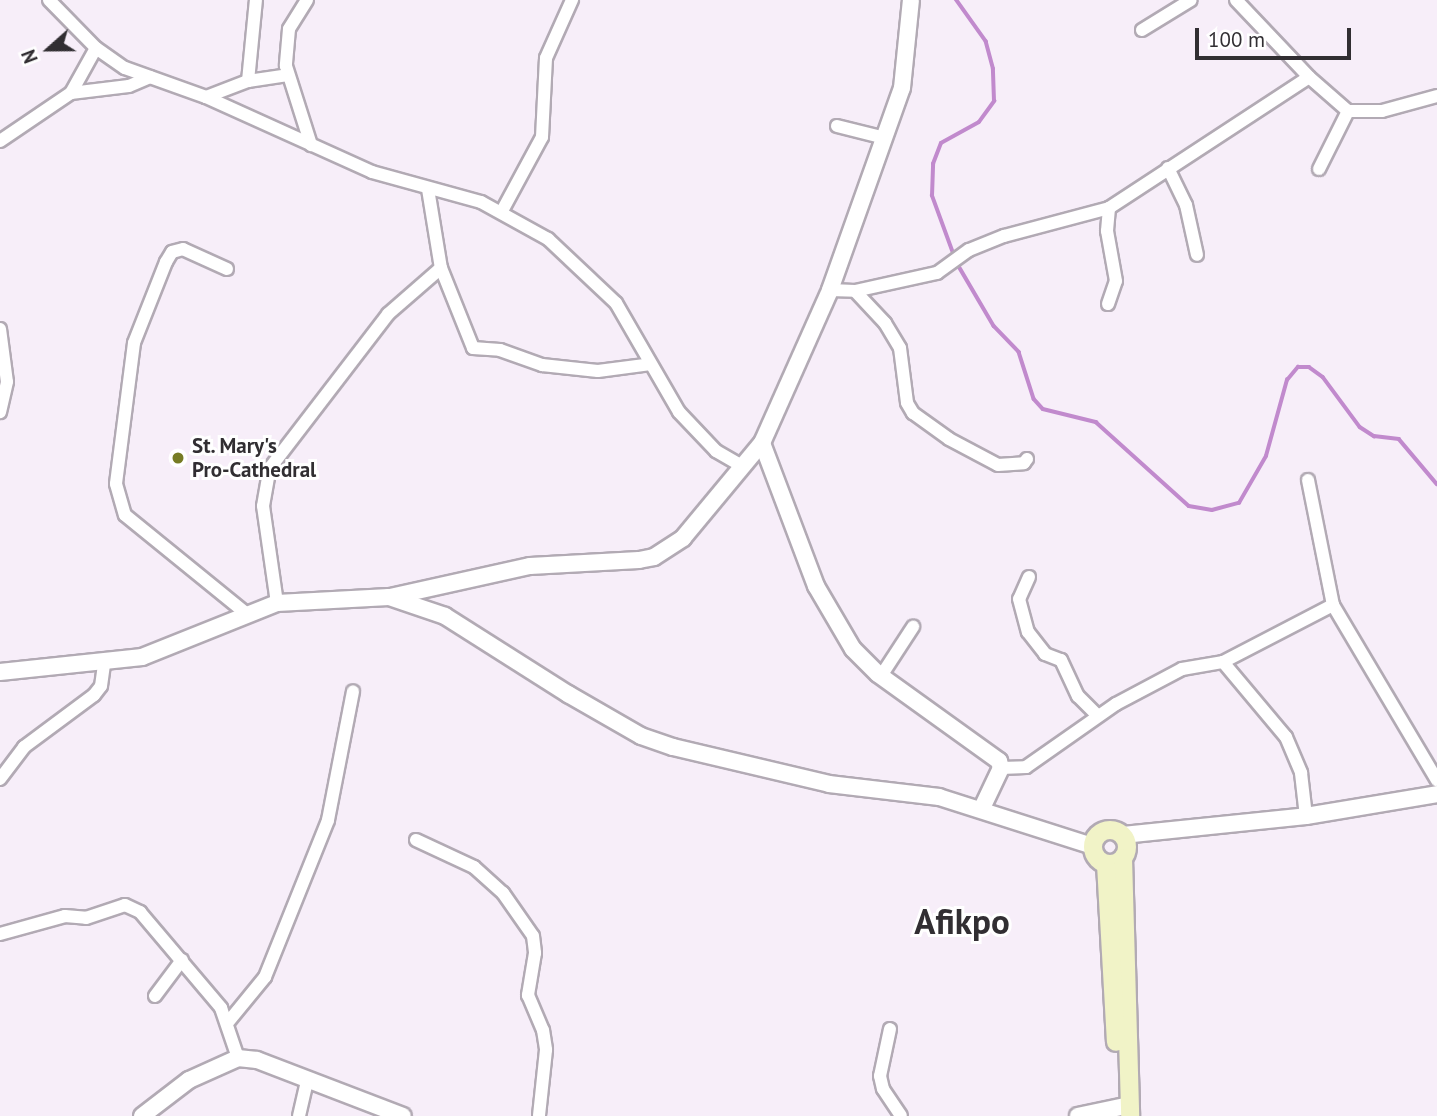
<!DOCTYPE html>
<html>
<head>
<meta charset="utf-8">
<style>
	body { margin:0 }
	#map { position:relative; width:1437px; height:1116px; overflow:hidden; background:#f7eef9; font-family:"PT Sans",sans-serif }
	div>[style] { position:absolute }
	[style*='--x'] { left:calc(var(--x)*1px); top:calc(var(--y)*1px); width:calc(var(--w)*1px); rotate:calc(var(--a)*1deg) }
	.stream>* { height:3.5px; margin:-1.75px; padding:0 1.75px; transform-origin:1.75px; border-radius:1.75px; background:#c18acd }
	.roads { filter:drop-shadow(2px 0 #b2aab4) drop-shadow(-2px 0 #b2aab4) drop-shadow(0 2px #b2aab4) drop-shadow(0 -2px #b2aab4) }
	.minor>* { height:12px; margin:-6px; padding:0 6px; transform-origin:6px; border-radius:6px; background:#fff }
	.tertiary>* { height:16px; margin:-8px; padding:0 8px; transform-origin:8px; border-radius:8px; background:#fff }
	.secondary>* { height:18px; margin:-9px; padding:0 9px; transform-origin:9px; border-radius:9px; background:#f1f3c7 }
	.secondary>.ring { margin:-9px; padding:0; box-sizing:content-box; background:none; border:18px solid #f1f3c7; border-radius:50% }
	.dots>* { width:19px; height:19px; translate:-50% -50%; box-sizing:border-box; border:4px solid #fff; border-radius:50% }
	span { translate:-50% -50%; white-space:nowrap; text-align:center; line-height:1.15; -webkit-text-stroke:6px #fff; paint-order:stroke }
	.poi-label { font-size:21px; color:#312e32; font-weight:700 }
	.left { translate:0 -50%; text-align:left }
	.town-label { font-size:35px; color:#312e32; font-weight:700 }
	.north { position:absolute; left:14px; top:14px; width:70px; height:70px; -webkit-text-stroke:5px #fff; paint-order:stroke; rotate:249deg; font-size:19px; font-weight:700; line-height:28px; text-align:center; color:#312e32 }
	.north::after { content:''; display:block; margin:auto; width:24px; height:32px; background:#312e32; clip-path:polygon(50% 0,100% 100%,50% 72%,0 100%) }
	.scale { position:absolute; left:1195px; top:28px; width:156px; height:32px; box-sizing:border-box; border:4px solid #312e32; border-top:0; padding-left:9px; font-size:21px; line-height:24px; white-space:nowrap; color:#312e32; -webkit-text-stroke:5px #fff; paint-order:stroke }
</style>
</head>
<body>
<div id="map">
	<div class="stream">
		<div style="--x:954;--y:256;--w:64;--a:-110.1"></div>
		<div style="--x:932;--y:196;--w:32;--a:-88"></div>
		<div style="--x:933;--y:164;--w:22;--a:-69"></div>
		<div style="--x:941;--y:143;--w:43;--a:-28.9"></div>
		<div style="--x:979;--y:122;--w:26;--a:-54"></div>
		<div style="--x:994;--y:101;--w:32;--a:-92"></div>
		<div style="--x:993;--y:69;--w:28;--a:-105"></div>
		<div style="--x:986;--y:42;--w:52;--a:-125.5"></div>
		<div style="--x:957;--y:263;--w:73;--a:59.6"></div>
		<div style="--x:994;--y:326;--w:36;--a:46"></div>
		<div style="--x:1019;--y:352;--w:49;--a:72.3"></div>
		<div style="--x:1034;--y:399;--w:13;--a:48"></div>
		<div style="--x:1043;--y:409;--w:55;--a:13.8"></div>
		<div style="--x:1096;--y:422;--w:125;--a:42.1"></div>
		<div style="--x:1189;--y:506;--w:23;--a:10"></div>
		<div style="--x:1212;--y:510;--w:28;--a:-15"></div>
		<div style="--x:1239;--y:503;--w:54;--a:-60.1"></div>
		<div style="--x:1266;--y:456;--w:79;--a:-74.6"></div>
		<div style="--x:1287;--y:380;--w:17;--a:-50"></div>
		<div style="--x:1298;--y:367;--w:11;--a:0"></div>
		<div style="--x:1309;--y:367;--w:17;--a:36"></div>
		<div style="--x:1323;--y:377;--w:62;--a:53.5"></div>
		<div style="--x:1360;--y:427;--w:17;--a:33"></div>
		<div style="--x:1374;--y:436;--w:25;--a:7"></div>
		<div style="--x:1399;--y:439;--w:59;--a:49.8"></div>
	</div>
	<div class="roads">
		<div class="minor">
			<div style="--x:49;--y:0;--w:67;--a:45.6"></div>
			<div style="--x:96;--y:48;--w:35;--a:35"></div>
			<div style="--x:125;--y:68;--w:86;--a:19.7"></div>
			<div style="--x:206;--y:97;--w:182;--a:24.3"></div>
			<div style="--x:372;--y:172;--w:113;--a:15.4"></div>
			<div style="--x:481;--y:202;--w:77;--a:28.9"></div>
			<div style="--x:548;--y:239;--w:93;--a:43.3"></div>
			<div style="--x:616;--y:303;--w:126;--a:60"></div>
			<div style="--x:679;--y:412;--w:54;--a:46.5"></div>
			<div style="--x:716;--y:451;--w:28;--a:30"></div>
			<div style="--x:307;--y:0;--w:34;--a:122"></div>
			<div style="--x:289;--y:29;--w:37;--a:95"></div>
			<div style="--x:286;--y:66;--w:83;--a:72.4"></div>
			<div style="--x:1236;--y:0;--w:106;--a:46.5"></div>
			<div style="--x:1309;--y:77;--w:52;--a:41.1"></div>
			<div style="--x:1348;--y:111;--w:34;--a:0"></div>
			<div style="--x:1382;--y:111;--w:57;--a:-15.3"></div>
			<div style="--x:1142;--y:30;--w:57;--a:-31.5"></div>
			<div style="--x:248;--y:81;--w:81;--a:-84.4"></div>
			<div style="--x:71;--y:93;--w:58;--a:-6.9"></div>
			<div style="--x:129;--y:86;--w:23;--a:-23"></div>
			<div style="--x:206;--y:97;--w:45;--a:-20.9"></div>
			<div style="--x:248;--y:81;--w:40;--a:-8.5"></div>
			<div style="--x:837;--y:126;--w:49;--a:14"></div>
			<div style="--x:0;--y:141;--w:86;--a:-34.1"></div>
			<div style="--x:71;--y:93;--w:51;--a:-60.9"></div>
			<div style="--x:1168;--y:168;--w:41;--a:64.1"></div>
			<div style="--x:1186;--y:205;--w:51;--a:77.6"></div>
			<div style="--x:1319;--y:169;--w:65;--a:-63.4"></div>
			<div style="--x:428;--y:189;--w:80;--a:80.7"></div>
			<div style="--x:441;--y:268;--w:86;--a:68.2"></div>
			<div style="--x:473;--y:348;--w:27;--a:4"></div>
			<div style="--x:500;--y:350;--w:45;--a:19.7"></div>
			<div style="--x:542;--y:365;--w:56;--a:6.1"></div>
			<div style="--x:598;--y:371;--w:53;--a:-7.5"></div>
			<div style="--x:502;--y:211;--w:84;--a:-61.6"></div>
			<div style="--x:542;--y:137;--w:79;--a:-87.1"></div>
			<div style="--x:546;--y:58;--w:64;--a:-65.9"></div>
			<div style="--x:227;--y:269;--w:48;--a:-155.6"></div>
			<div style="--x:183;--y:249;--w:11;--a:165"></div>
			<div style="--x:172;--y:252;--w:12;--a:121"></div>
			<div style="--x:166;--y:262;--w:87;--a:111.6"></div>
			<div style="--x:134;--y:343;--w:142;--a:97.3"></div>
			<div style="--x:116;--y:484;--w:32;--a:74"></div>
			<div style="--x:125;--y:515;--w:159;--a:39.1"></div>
			<div style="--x:830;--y:290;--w:25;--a:2"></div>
			<div style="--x:855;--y:291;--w:44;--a:46.8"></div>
			<div style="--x:885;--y:323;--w:29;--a:59"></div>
			<div style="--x:900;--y:348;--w:55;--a:82.7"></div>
			<div style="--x:907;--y:403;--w:12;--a:59"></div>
			<div style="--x:913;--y:413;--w:44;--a:35.8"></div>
			<div style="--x:949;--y:439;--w:55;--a:28"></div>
			<div style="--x:998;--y:465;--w:26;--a:-4"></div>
			<div style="--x:1024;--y:463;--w:5;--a:-53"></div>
			<div style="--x:855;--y:291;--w:84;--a:-12.4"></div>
			<div style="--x:937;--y:273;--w:39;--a:-36"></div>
			<div style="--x:969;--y:250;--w:38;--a:-22"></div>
			<div style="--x:1004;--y:236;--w:109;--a:-14.9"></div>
			<div style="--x:1109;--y:208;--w:239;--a:-33.2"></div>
			<div style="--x:1108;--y:304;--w:24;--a:-71"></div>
			<div style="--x:1116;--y:281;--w:51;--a:-100.2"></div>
			<div style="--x:1107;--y:231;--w:23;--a:-85"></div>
			<div style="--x:0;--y:329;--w:53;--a:82.5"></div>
			<div style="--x:7;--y:382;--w:31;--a:103"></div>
			<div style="--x:1308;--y:480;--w:127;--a:78.7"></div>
			<div style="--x:1333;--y:605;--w:204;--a:59.3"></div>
			<div style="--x:1029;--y:577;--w:24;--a:114"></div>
			<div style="--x:1019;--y:599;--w:34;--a:75"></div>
			<div style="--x:1028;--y:632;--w:28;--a:52"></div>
			<div style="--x:1045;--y:654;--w:17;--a:21"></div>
			<div style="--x:1061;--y:660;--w:40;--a:65"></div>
			<div style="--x:1078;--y:696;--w:28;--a:45"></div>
			<div style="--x:277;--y:603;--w:98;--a:-98.2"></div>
			<div style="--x:263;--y:506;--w:39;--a:-80"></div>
			<div style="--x:270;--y:468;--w:194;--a:-52.5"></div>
			<div style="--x:388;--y:314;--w:70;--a:-41"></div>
			<div style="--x:1223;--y:662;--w:98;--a:50"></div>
			<div style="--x:1286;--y:737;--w:39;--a:67"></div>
			<div style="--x:1301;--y:773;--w:43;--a:83.4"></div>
			<div style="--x:881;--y:676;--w:59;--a:-56.9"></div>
			<div style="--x:1001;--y:768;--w:25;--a:-2"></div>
			<div style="--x:1026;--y:767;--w:110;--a:-35"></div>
			<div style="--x:1116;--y:704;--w:75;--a:-27.9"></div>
			<div style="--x:1182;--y:669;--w:42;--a:-9.7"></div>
			<div style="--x:1223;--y:662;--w:124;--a:-27.4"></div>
			<div style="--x:0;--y:779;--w:40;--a:-53"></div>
			<div style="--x:24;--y:747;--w:87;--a:-36.6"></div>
			<div style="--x:94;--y:695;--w:11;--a:-52"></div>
			<div style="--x:101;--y:686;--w:22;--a:-82"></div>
			<div style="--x:416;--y:840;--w:64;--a:25"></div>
			<div style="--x:474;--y:867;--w:39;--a:42"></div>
			<div style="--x:503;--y:893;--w:52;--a:55.1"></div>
			<div style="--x:533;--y:936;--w:17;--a:83"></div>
			<div style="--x:535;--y:953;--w:43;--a:99.5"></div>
			<div style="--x:528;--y:995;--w:38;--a:67"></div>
			<div style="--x:543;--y:1030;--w:20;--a:81"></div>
			<div style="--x:546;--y:1050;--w:66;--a:96.1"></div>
			<div style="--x:0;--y:934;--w:67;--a:-15.5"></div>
			<div style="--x:65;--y:916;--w:21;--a:5"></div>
			<div style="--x:86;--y:918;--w:41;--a:-18.4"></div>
			<div style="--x:125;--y:905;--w:17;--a:25"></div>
			<div style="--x:140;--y:912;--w:126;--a:49.8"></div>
			<div style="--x:221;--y:1008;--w:53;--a:71.2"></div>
			<div style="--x:155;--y:996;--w:45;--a:-53.1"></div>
			<div style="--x:229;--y:1021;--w:57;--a:-50.7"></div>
			<div style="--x:265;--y:977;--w:169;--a:-68.1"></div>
			<div style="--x:328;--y:820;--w:131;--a:-79"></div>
			<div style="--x:890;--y:1029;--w:48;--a:102"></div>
			<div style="--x:880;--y:1076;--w:13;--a:77"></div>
			<div style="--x:883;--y:1089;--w:32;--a:56"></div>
			<div style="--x:299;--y:1116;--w:36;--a:-77"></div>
		</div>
		<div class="tertiary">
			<div style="--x:762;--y:443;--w:153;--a:69.3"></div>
			<div style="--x:816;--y:586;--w:73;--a:59.6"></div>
			<div style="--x:853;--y:649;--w:35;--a:45"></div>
			<div style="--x:878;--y:674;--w:149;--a:35.7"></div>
			<div style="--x:999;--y:761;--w:7;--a:74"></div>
			<div style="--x:1001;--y:768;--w:44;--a:115.4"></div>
			<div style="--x:390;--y:597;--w:143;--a:-12.5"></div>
			<div style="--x:530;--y:566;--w:109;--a:-3.2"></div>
			<div style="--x:639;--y:560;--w:15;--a:-11"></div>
			<div style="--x:654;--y:557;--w:35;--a:-33"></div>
			<div style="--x:683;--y:538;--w:124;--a:-50.3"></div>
			<div style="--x:762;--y:443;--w:167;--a:-66"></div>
			<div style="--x:830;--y:290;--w:214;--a:-70.4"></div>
			<div style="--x:902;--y:88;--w:88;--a:-84.2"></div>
			<div style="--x:0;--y:672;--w:143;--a:-6"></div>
			<div style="--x:142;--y:657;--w:145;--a:-21.8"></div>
			<div style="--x:277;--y:603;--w:112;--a:-3.1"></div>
			<div style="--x:389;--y:597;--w:59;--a:18.7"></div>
			<div style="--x:445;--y:616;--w:146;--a:32.4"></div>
			<div style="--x:568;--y:694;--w:84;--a:29.9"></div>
			<div style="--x:641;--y:736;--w:34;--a:19"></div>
			<div style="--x:673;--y:747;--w:160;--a:13.3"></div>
			<div style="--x:829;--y:784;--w:111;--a:6.7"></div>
			<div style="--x:939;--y:797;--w:162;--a:17.7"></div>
			<div style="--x:1123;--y:835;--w:184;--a:-5.9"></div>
			<div style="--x:1306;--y:816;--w:133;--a:-9.5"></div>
			<div style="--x:142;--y:1116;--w:59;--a:-37.5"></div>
			<div style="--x:189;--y:1080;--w:54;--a:-24.2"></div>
			<div style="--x:238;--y:1058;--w:19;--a:6"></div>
			<div style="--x:257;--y:1060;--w:156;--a:21"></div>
			<div style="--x:1078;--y:1116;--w:53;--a:-11.9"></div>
		</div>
		<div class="secondary">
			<div class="ring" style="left:1093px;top:830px;width:16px;height:16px"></div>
			<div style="--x:1123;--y:858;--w:258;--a:88.4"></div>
			<div style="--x:1106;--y:864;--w:178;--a:86.8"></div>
		</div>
	</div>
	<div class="dots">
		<div style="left:178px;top:458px;background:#767b24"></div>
	</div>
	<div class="poi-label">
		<span class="left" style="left:192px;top:458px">St. Mary's<br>Pro-Cathedral</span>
	</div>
	<div class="town-label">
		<span style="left:962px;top:921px">Afikpo</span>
	</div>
	<div class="north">N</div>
	<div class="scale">100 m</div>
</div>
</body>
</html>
